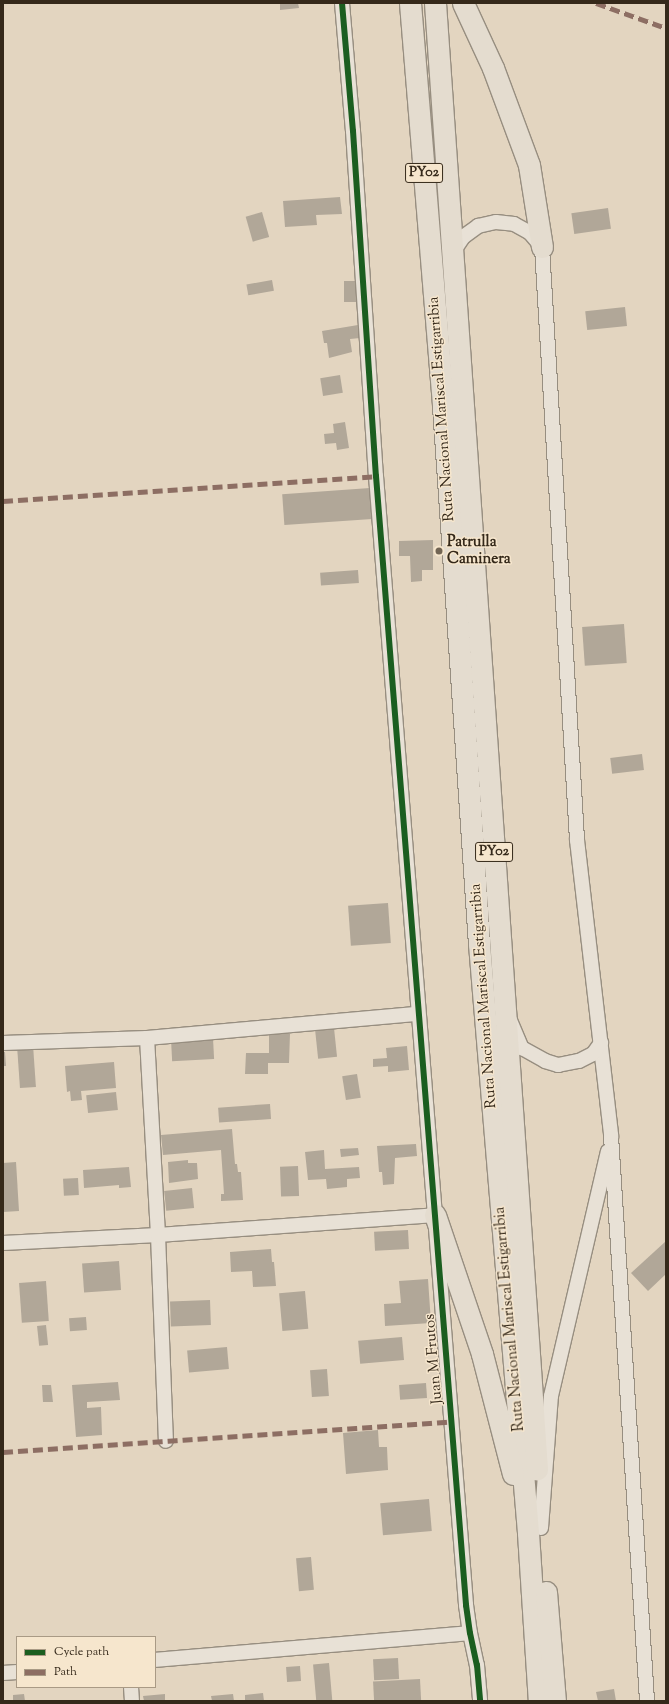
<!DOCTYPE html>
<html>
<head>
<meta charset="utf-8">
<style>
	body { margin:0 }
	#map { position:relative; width:669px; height:1704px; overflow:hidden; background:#e3d5c0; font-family:"Sorts Mill Goudy",serif }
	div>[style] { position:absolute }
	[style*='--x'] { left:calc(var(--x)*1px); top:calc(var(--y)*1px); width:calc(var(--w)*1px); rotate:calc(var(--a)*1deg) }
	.building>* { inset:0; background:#b1a798; transform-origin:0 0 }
	.roads { filter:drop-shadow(1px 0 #978e80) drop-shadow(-1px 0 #978e80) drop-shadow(0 1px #978e80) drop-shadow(0 -1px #978e80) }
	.minor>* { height:14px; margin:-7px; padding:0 7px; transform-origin:7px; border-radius:7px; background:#e8e1d6 }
	.highway>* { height:21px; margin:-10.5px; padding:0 10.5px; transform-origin:10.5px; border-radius:10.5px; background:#e4dccf }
	.quiet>* { height:5px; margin-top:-2.5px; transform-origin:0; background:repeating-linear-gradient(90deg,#8d6e63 0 10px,transparent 0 15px) }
	.cycleway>* { height:6px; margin:-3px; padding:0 3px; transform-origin:3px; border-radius:3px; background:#1b5e20 }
	.dots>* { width:11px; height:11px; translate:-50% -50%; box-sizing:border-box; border:2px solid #f6e6cd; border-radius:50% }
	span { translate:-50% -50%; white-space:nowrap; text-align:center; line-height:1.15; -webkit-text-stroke:3px #f6e6cd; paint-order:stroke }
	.shield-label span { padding:1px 3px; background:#f6e6cd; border:1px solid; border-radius:3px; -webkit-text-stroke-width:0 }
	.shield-label { font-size:14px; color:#35291a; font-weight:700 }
	.street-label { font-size:15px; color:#35291a }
	.poi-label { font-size:15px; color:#35291a; font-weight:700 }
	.left { translate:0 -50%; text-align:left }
	.frame { position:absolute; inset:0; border:4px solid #35291a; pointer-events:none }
	.legend { position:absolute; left:16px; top:1636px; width:140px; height:52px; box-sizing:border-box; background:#f6e6cd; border:1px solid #a99a85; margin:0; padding:5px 7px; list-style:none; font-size:12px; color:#35291a }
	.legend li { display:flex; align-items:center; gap:8px; height:20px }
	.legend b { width:20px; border:1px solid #a99a85 }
</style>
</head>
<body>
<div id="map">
	<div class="building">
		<div style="clip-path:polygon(280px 3px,298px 3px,299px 8px,280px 10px)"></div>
		<div style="clip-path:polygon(340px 197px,342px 214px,316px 215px,317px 225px,285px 227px,283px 201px)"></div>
		<div style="left:608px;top:208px;width:21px;height:37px;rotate:82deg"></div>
		<div style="left:262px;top:212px;width:26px;height:17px;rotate:74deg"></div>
		<div style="left:272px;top:280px;width:11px;height:26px;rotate:80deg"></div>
		<div style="left:344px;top:281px;width:14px;height:21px"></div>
		<div style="left:625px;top:307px;width:19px;height:40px;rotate:84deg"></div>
		<div style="clip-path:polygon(358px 325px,360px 338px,350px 339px,352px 352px,329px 358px,327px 343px,324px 343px,322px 331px)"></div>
		<div style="left:340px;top:375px;width:18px;height:20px;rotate:81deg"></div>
		<div style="clip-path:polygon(345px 422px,349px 448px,337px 450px,336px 443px,325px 444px,324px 434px,334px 433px,333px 424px)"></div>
		<div style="left:370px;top:488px;width:31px;height:88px;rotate:86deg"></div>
		<div style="clip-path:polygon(433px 540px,433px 570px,422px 570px,422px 581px,411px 582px,410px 556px,399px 556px,399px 541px)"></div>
		<div style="left:358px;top:570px;width:13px;height:38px;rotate:86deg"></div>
		<div style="left:624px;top:624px;width:39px;height:42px;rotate:86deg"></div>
		<div style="left:642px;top:754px;width:16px;height:32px;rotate:83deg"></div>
		<div style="left:388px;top:903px;width:40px;height:40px;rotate:86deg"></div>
		<div style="left:334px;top:1028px;width:29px;height:19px;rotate:84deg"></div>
		<div style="clip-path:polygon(269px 1033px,290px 1034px,289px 1063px,268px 1063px,268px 1074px,245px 1074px,246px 1053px,269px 1053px)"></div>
		<div style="left:213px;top:1038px;width:21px;height:42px;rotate:87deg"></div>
		<div style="left:33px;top:1045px;width:42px;height:16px;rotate:86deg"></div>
		<div style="clip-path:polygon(407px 1046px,409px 1070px,388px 1072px,388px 1066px,373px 1067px,373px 1059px,387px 1058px,386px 1048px)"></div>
		<div style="clip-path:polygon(3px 1052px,5px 1052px,6px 1066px,3px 1066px)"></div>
		<div style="clip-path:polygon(114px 1062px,116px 1088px,81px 1091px,82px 1100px,71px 1101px,70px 1091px,67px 1092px,65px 1066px)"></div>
		<div style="left:357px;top:1074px;width:24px;height:15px;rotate:81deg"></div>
		<div style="left:116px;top:1092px;width:18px;height:30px;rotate:84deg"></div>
		<div style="left:270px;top:1104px;width:15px;height:52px;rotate:86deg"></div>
		<div style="clip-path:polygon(232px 1129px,235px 1164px,237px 1164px,238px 1172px,241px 1172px,243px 1200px,221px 1201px,221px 1194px,224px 1194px,221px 1150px,163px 1155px,161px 1135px)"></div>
		<div style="clip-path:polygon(416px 1144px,417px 1156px,395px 1158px,394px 1184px,383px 1185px,382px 1172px,379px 1172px,377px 1146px)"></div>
		<div style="clip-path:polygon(358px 1148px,359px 1155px,341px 1157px,340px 1149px)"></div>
		<div style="clip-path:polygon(324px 1150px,325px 1169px,359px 1167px,360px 1178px,347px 1179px,347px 1187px,327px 1189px,326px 1179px,308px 1180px,305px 1152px)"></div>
		<div style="clip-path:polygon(188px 1160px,188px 1163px,197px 1163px,198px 1179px,169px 1183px,168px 1162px)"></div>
		<div style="clip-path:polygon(16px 1162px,19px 1211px,3px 1212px,3px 1163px)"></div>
		<div style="left:298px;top:1166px;width:30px;height:18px;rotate:88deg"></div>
		<div style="clip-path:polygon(129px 1167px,131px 1187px,119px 1188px,119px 1185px,84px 1188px,83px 1170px)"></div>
		<div style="left:78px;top:1178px;width:17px;height:15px;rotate:87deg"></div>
		<div style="left:192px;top:1188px;width:20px;height:28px;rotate:84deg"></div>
		<div style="left:408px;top:1230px;width:19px;height:34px;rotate:87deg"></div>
		<div style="clip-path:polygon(666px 1241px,666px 1274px,648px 1291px,631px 1273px)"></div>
		<div style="clip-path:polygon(271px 1249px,272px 1262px,274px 1262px,276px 1286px,253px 1287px,252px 1271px,231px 1272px,230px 1252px)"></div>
		<div style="left:119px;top:1261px;width:29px;height:37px;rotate:86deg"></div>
		<div style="clip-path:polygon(428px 1279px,431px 1323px,385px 1326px,384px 1304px,401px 1303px,399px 1281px)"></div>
		<div style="left:46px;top:1281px;width:40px;height:27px;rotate:86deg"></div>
		<div style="left:305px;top:1291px;width:38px;height:26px;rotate:85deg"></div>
		<div style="left:210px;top:1300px;width:25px;height:40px;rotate:88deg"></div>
		<div style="left:86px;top:1317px;width:13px;height:17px;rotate:86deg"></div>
		<div style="left:46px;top:1325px;width:20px;height:9px;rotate:84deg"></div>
		<div style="left:402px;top:1337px;width:23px;height:44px;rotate:85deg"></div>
		<div style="left:227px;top:1347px;width:22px;height:40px;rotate:85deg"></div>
		<div style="left:327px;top:1369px;width:27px;height:17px;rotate:86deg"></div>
		<div style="clip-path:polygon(118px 1382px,120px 1400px,87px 1402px,87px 1408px,101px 1407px,102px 1435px,76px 1437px,72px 1385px)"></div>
		<div style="left:426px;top:1383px;width:15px;height:27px;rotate:86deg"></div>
		<div style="clip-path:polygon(42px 1385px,51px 1385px,53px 1402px,43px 1402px)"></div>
		<div style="clip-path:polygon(378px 1430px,379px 1447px,387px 1447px,388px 1470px,346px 1474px,343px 1433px)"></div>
		<div style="left:429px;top:1499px;width:32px;height:49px;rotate:85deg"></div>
		<div style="left:311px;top:1557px;width:33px;height:15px;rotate:85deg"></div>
		<div style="left:398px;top:1658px;width:21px;height:25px;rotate:87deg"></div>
		<div style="left:329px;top:1663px;width:38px;height:16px;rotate:85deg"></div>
		<div style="left:300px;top:1666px;width:15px;height:14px;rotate:86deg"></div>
		<div style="left:420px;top:1679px;width:22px;height:47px;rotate:87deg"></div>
		<div style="clip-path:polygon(614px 1689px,616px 1701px,598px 1701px,596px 1692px)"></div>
		<div style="clip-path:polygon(263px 1693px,264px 1701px,245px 1701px,245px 1695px)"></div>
		<div style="clip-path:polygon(24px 1694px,25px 1701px,13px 1701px,13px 1695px)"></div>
		<div style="clip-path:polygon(165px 1694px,165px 1701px,144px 1701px,143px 1696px)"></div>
		<div style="clip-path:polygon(233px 1694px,234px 1701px,212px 1701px,211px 1696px)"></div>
	</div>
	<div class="roads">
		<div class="minor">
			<div style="--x:342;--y:3;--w:128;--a:85.1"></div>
			<div style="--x:353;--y:131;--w:346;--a:86.2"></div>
			<div style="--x:376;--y:476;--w:1133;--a:85.44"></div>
			<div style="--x:466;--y:1605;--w:28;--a:82"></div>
			<div style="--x:470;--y:1633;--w:33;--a:78"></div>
			<div style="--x:477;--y:1665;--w:36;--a:85"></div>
			<div style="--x:453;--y:252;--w:18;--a:-56"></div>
			<div style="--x:463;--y:237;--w:19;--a:-36"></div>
			<div style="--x:478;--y:226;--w:18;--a:-13"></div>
			<div style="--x:496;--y:222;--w:18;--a:6"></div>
			<div style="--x:514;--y:224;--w:18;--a:29"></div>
			<div style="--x:530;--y:233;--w:18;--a:49"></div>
			<div style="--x:542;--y:247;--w:594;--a:86.62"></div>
			<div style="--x:577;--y:840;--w:298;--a:83.4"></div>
			<div style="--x:611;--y:1136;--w:566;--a:86.35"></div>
			<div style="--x:509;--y:1018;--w:33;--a:67"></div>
			<div style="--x:522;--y:1048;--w:26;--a:29"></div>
			<div style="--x:545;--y:1061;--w:14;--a:17"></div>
			<div style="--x:558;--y:1065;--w:21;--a:-11"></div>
			<div style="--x:579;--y:1061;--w:16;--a:-27"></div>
			<div style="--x:593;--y:1054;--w:14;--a:-54"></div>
			<div style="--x:147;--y:1038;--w:197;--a:86.8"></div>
			<div style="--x:158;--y:1235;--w:206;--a:87.8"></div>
			<div style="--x:3;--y:1043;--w:144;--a:-2"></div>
			<div style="--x:147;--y:1038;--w:272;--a:-5.1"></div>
			<div style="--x:3;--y:1243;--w:155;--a:-3"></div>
			<div style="--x:158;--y:1235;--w:278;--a:-4.1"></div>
			<div style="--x:541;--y:1528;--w:132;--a:-85.7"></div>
			<div style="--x:551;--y:1396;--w:251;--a:-76.9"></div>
			<div style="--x:155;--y:1660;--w:316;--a:-4.9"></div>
			<div style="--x:3;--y:1673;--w:14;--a:-4"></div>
			<div style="--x:131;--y:1687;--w:14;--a:86"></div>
		</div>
		<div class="highway">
			<div style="--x:410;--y:3;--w:403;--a:85.3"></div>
			<div style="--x:443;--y:405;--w:540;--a:86.18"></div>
			<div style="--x:479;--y:944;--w:591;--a:85.24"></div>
			<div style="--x:528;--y:1533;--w:168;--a:86.3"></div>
			<div style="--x:435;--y:3;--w:1470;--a:86.02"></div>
			<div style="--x:463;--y:3;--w:72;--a:65.2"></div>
			<div style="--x:493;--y:68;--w:103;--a:69.6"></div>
			<div style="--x:529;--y:165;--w:83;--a:81"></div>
			<div style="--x:435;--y:1215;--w:147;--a:71.3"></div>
			<div style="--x:482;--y:1354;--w:124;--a:75.5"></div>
			<div style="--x:546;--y:1592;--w:109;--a:85.3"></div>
		</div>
	</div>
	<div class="quiet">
		<div style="--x:596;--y:3;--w:74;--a:19.7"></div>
		<div style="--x:3;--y:501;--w:374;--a:-3.8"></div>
		<div style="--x:3;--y:1452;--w:450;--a:-3.9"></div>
	</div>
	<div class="cycleway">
		<div style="--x:342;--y:3;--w:128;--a:85.1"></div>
		<div style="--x:353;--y:131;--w:346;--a:86.2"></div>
		<div style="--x:376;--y:476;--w:1133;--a:85.44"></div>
		<div style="--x:466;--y:1605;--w:28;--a:82"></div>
		<div style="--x:470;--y:1633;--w:33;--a:78"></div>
		<div style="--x:477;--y:1665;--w:36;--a:85"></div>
	</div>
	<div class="dots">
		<div style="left:439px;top:551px;background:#726554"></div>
	</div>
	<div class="shield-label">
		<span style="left:424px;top:173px">PY02</span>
		<span style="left:494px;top:852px">PY02</span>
	</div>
	<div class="street-label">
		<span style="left:442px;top:409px;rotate:-94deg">Ruta Nacional Mariscal Estigarribia</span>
		<span style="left:484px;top:996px;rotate:-94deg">Ruta Nacional Mariscal Estigarribia</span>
		<span style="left:510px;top:1319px;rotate:-95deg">Ruta Nacional Mariscal Estigarribia</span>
		<span style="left:434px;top:1359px;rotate:-95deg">Juan M Frutos</span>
	</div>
	<div class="poi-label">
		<span class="left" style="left:447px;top:551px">Patrulla<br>Caminera</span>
	</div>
	<div class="frame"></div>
	<ul class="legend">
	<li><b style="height:5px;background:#1b5e20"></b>Cycle path</li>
	<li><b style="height:5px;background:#8d6e63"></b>Path</li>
	</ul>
</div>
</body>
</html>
